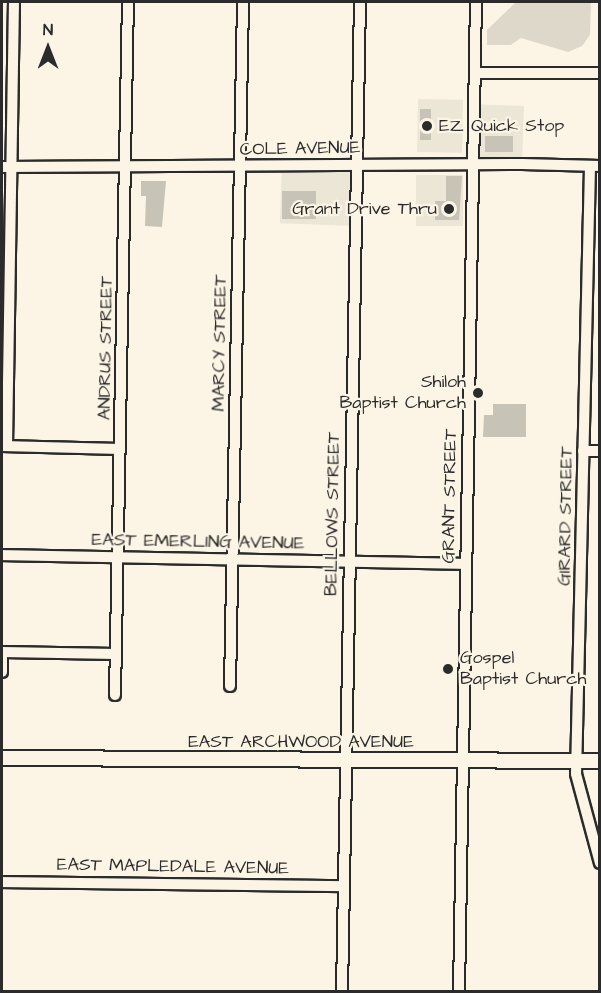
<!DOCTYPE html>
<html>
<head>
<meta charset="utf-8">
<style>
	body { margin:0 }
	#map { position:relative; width:601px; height:993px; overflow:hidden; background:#fcf5e5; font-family:"Architects Daughter",sans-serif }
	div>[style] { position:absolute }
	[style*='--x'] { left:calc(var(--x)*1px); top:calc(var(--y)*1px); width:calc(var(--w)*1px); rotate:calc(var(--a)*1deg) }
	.built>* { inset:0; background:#ece6d7; transform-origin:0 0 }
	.green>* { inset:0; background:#ded8ca }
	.building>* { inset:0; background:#c8c3b7; transform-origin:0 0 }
	.roads { filter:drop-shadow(2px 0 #2b2b2b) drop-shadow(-2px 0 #2b2b2b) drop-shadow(0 2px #2b2b2b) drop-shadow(0 -2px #2b2b2b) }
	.minor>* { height:10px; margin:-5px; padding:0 5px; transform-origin:5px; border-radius:5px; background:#fcf5e5 }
	.major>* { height:14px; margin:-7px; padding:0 7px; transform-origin:7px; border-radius:7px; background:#fcf5e5 }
	.dots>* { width:16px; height:16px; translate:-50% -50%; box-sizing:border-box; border:3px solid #fcf5e5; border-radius:50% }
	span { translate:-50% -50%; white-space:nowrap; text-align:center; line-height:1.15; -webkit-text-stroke:4.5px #fcf5e5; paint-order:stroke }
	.poi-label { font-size:18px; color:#2b2b2b }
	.left { translate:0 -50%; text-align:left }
	.right { translate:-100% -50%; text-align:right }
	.street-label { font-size:18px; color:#2b2b2b }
	.frame { position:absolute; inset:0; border:3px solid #2b2b2b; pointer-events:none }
	.north { position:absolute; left:18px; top:18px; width:60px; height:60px; -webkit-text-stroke:4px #fcf5e5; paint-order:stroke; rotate:0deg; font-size:16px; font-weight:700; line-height:24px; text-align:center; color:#2b2b2b }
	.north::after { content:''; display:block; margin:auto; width:21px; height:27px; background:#2b2b2b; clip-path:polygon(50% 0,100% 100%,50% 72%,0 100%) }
</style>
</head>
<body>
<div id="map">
	<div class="built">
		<div style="left:418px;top:99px;width:45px;height:53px;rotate:1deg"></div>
		<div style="left:524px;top:106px;width:58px;height:50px;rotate:92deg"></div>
		<div style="left:357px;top:164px;width:62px;height:75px;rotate:92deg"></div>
		<div style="left:416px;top:175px;width:47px;height:51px"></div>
	</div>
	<div class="green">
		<div style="clip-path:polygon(516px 2px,591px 2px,590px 35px,582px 46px,568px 52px,521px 38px,511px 45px,487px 45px,487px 30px)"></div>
	</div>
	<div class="building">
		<div style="left:420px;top:109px;width:11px;height:31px"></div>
		<div style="left:485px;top:136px;width:28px;height:16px"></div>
		<div style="clip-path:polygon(446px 176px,462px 176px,459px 220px,435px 220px,435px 201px,446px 201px)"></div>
		<div style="clip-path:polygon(141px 181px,166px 181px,162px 227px,145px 226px,146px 196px,141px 196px)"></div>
		<div style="left:316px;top:191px;width:28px;height:34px;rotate:90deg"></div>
		<div style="clip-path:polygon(493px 404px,526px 404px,526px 437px,483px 437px,484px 415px,493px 415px)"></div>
	</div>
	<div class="roads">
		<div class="minor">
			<div style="--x:475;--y:73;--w:125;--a:0"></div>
			<div style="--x:2;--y:167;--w:520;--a:-0.33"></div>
			<div style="--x:522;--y:164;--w:78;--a:1.5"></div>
			<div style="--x:590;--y:167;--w:607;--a:91.32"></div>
			<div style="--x:576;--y:774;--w:92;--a:74.9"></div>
			<div style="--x:2;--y:446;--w:118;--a:1.5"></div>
			<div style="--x:7;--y:446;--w:444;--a:-89.1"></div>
			<div style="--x:583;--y:451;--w:17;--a:0"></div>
			<div style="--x:2;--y:555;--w:464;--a:1.1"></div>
			<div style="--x:2;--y:652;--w:114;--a:1"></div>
			<div style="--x:2;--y:672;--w:20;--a:-90"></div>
			<div style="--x:230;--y:686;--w:684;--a:-88.91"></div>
			<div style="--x:115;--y:695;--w:693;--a:-88.93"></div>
			<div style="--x:2;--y:882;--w:342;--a:0.7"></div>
			<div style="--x:342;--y:992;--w:990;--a:-88.96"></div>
			<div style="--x:459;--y:992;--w:990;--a:-89.02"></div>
		</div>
		<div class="major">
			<div style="--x:2;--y:758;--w:598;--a:0.29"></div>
		</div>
	</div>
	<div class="dots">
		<div style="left:427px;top:126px;background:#2b2b2b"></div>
		<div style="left:449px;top:209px;background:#2b2b2b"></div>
		<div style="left:478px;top:393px;background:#2b2b2b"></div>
		<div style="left:448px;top:669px;background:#2b2b2b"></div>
	</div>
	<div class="poi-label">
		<span class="left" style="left:439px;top:126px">EZ Quick Stop</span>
		<span class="right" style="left:437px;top:209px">Grant Drive Thru</span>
		<span class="right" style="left:466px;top:393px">Shiloh<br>Baptist Church</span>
		<span class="left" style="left:460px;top:669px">Gospel<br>Baptist Church</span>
	</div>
	<div class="street-label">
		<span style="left:300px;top:149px;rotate:-1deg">COLE AVENUE</span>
		<span style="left:220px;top:343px;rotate:-89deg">MARCY STREET</span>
		<span style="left:106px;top:348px;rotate:-89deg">ANDRUS STREET</span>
		<span style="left:450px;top:496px;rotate:-89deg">GRANT STREET</span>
		<span style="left:333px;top:514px;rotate:-89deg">BELLOWS STREET</span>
		<span style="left:566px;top:516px;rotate:-89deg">GIRARD STREET</span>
		<span style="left:198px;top:542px;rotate:1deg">EAST EMERLING AVENUE</span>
		<span style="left:301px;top:742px">EAST ARCHWOOD AVENUE</span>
		<span style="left:173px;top:867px;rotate:1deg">EAST MAPLEDALE AVENUE</span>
	</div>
	<div class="frame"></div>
	<div class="north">N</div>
</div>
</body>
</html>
